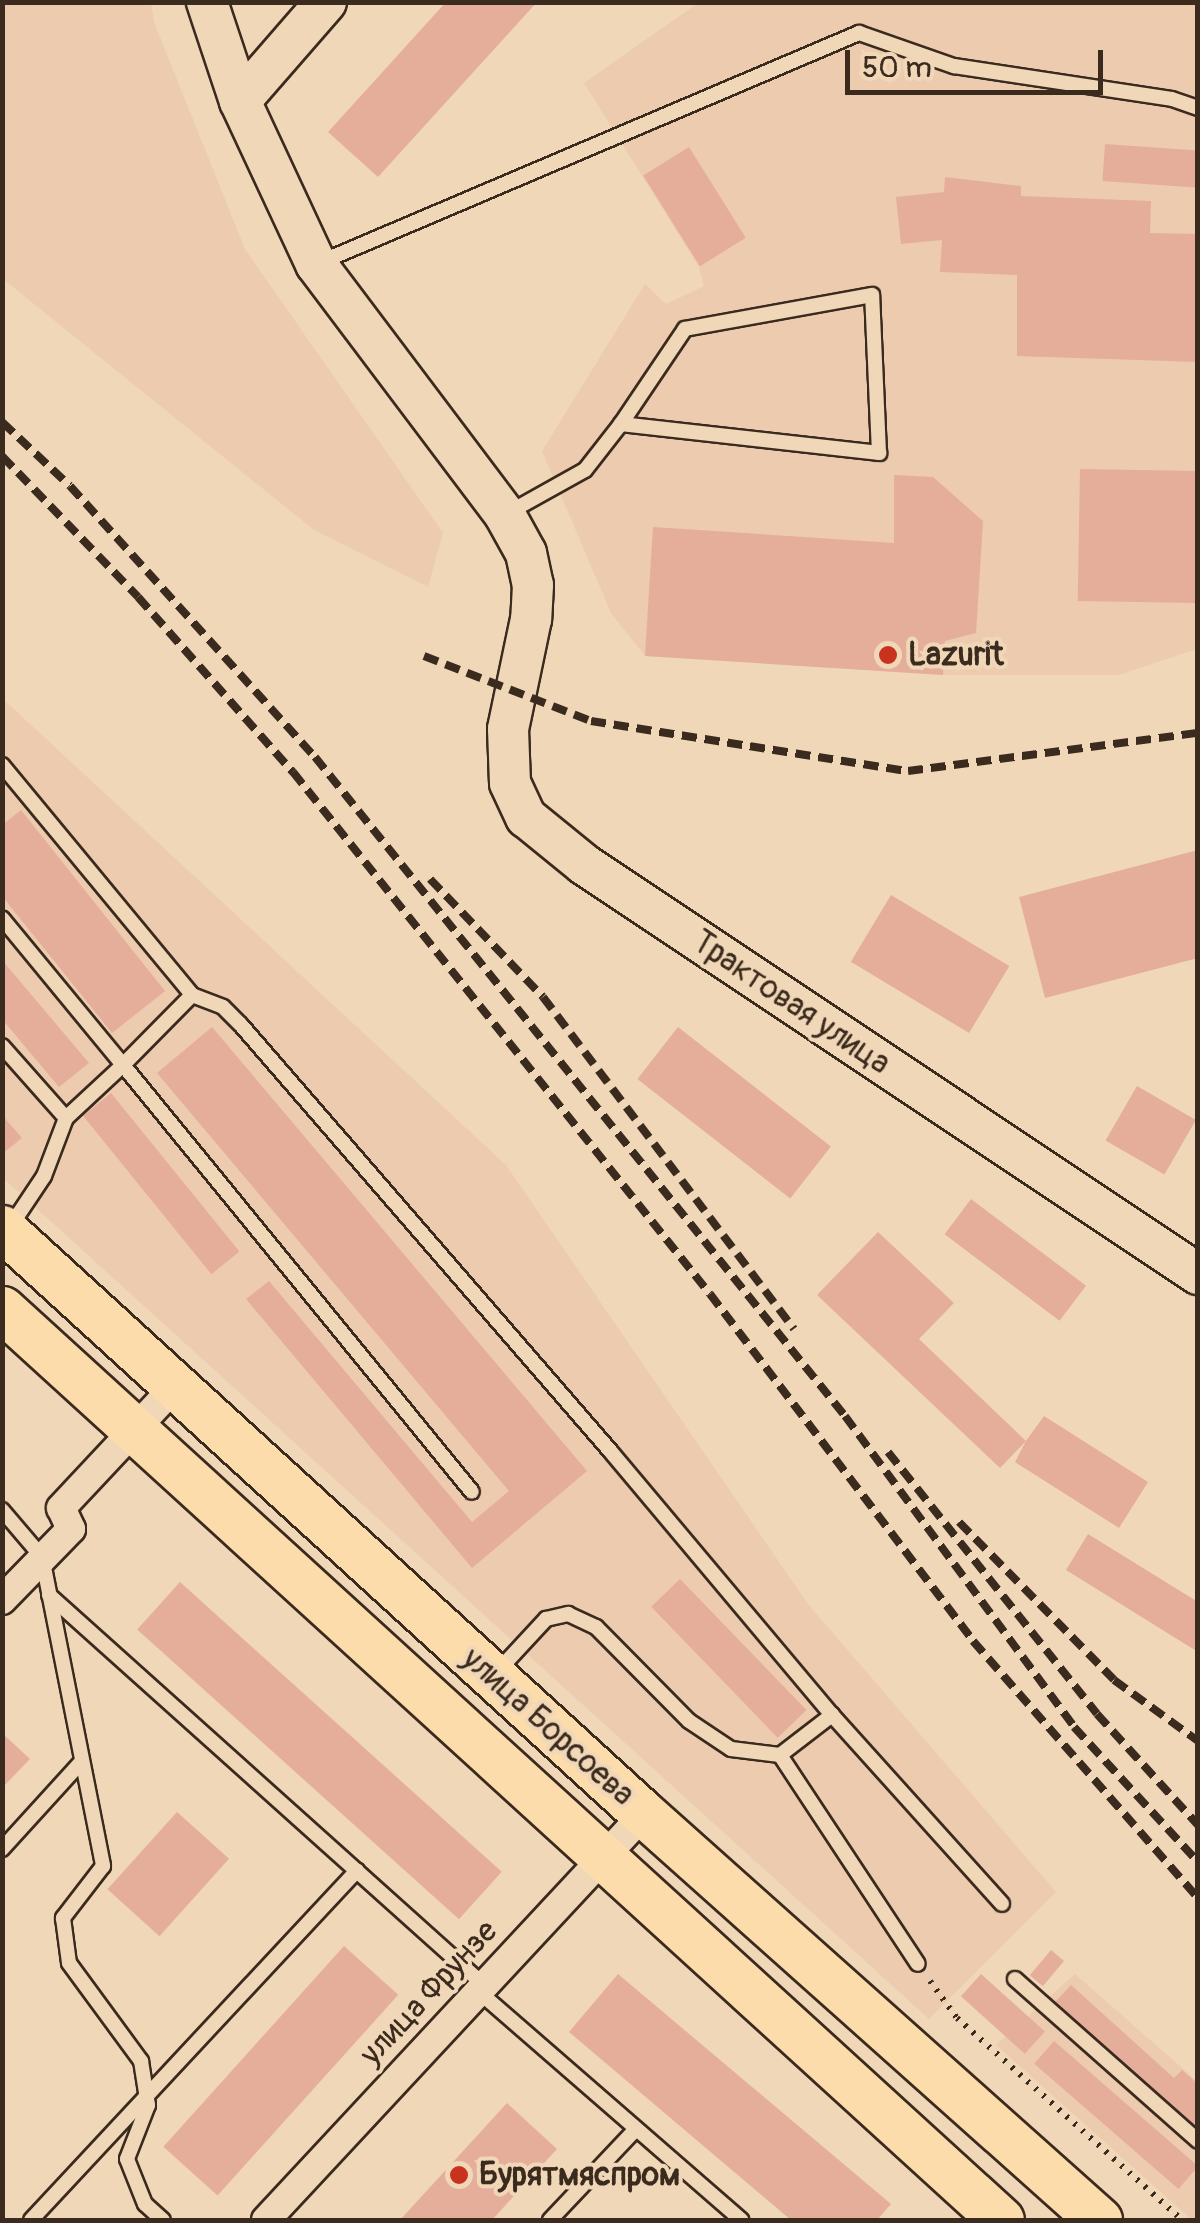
<!DOCTYPE html>
<html>
<head>
<meta charset="utf-8">
<style>
	body { margin:0 }
	#map { position:relative; width:1200px; height:2223px; overflow:hidden; background:#f0d7b8; font-family:Pangolin,sans-serif }
	div>[style] { position:absolute }
	[style*='--x'] { left:calc(var(--x)*1px); top:calc(var(--y)*1px); width:calc(var(--w)*1px); rotate:calc(var(--a)*1deg) }
	.built>* { inset:0; background:#edcbaf }
	.building>* { inset:0; background:#e5ae9b; transform-origin:0 0 }
	.path>* { height:6px; margin-top:-3px; transform-origin:0; background:repeating-linear-gradient(90deg,#3b2a1e 0 2.5px,transparent 0 10.5px) }
	.roads { filter:drop-shadow(2px 0 #3b2a1e) drop-shadow(-2px 0 #3b2a1e) drop-shadow(0 2px #3b2a1e) drop-shadow(0 -2px #3b2a1e) }
	.lane>* { height:14px; margin:-7px; padding:0 7px; transform-origin:7px; border-radius:7px; background:#f0d7b8 }
	.street>* { height:28px; margin:-14px; padding:0 14px; transform-origin:14px; border-radius:14px; background:#f0d7b8 }
	.secondary>* { height:40px; margin:-20px; padding:0 20px; transform-origin:20px; border-radius:20px; background:#f0d7b8 }
	.primary>* { height:45px; margin:-22.5px; padding:0 22.5px; transform-origin:22.5px; border-radius:22.5px; background:#fddcac }
	.rail>* { height:8px; margin-top:-4px; transform-origin:0; background:repeating-linear-gradient(90deg,#3b2a1e 0 15px,transparent 0 23px) }
	.dots>* { width:28px; height:28px; translate:-50% -50%; box-sizing:border-box; border:5px solid #f0d7b8; border-radius:50% }
	span { translate:-50% -50%; white-space:nowrap; text-align:center; line-height:1.15; -webkit-text-stroke:8px #f0d7b8; paint-order:stroke }
	.poi-label { font-size:32px; color:#3b2a1e; font-weight:700 }
	.left { translate:0 -50%; text-align:left }
	.street-label { font-size:32px; color:#3b2a1e }
	.frame { position:absolute; inset:0; border:5px solid #3b2a1e; pointer-events:none }
	.scale { position:absolute; left:845px; top:50px; width:258px; height:45px; box-sizing:border-box; border:5px solid #3b2a1e; border-top:0; padding-left:12px; font-size:30px; line-height:35px; white-space:nowrap; color:#3b2a1e; -webkit-text-stroke:8px #f0d7b8; paint-order:stroke }
</style>
</head>
<body>
<div id="map">
	<div class="built">
		<div style="clip-path:polygon(2px 3px,151px 3px,154px 22px,245px 249px,443px 533px,428px 587px,314px 530px,3px 279px)"></div>
		<div style="clip-path:polygon(698px 3px,1197px 3px,1197px 649px,1119px 675px,943px 675px,645px 656px,611px 613px,542px 451px,645px 284px,666px 304px,704px 286px,699px 267px,584px 83px)"></div>
		<div style="clip-path:polygon(2px 698px,506px 1165px,808px 1604px,1056px 1892px,929px 2019px,3px 1178px)"></div>
		<div style="clip-path:polygon(1075px 1974px,1197px 2081px,1197px 2220px,1192px 2220px,996px 2045px)"></div>
	</div>
	<div class="building">
		<div style="clip-path:polygon(446px 2px,537px 2px,378px 177px,328px 132px)"></div>
		<div style="left:1105px;top:144px;width:93px;height:37px;rotate:4deg"></div>
		<div style="left:689px;top:147px;width:107px;height:54px;rotate:58deg"></div>
		<div style="clip-path:polygon(945px 177px,1021px 186px,1021px 196px,1151px 201px,1150px 233px,1198px 234px,1198px 362px,1017px 356px,1017px 275px,940px 272px,942px 240px,901px 244px,896px 197px,944px 192px)"></div>
		<div style="left:1080px;top:469px;width:118px;height:132px;rotate:1deg"></div>
		<div style="clip-path:polygon(894px 475px,933px 477px,983px 521px,976px 633px,945px 641px,943px 675px,645px 656px,653px 527px,894px 543px)"></div>
		<div style="clip-path:polygon(21px 810px,165px 991px,112px 1033px,2px 896px,2px 825px)"></div>
		<div style="clip-path:polygon(1198px 850px,1198px 958px,1045px 998px,1019px 897px)"></div>
		<div style="left:891px;top:895px;width:138px;height:78px;rotate:31deg"></div>
		<div style="clip-path:polygon(2px 960px,89px 1063px,59px 1087px,2px 1019px)"></div>
		<div style="clip-path:polygon(212px 1027px,587px 1471px,472px 1568px,246px 1299px,269px 1281px,472px 1522px,509px 1491px,157px 1073px)"></div>
		<div style="left:678px;top:1027px;width:194px;height:66px;rotate:38deg"></div>
		<div style="left:1137px;top:1086px;width:68px;height:63px;rotate:30deg"></div>
		<div style="left:111px;top:1093px;width:204px;height:36px;rotate:51deg"></div>
		<div style="clip-path:polygon(2px 1115px,22px 1138px,2px 1154px)"></div>
		<div style="left:971px;top:1199px;width:144px;height:44px;rotate:37deg"></div>
		<div style="clip-path:polygon(878px 1232px,954px 1303px,919px 1339px,1026px 1441px,1044px 1416px,1148px 1482px,1119px 1528px,1015px 1462px,1026px 1441px,1000px 1468px,817px 1295px)"></div>
		<div style="clip-path:polygon(1088px 1534px,1198px 1602px,1198px 1652px,1066px 1570px)"></div>
		<div style="left:680px;top:1579px;width:182px;height:40px;rotate:46deg"></div>
		<div style="left:180px;top:1582px;width:433px;height:64px;rotate:42deg"></div>
		<div style="clip-path:polygon(2px 1733px,30px 1759px,2px 1788px)"></div>
		<div style="left:177px;top:1812px;width:70px;height:104px;rotate:42deg"></div>
		<div style="left:344px;top:1946px;width:73px;height:270px;rotate:42deg"></div>
		<div style="left:1051px;top:1950px;width:17px;height:33px;rotate:40deg"></div>
		<div style="clip-path:polygon(618px 1974px,891px 2204px,877px 2220px,791px 2220px,569px 2032px)"></div>
		<div style="left:981px;top:1974px;width:86px;height:30px;rotate:42deg"></div>
		<div style="clip-path:polygon(1071px 1985px,1174px 2078px,1182px 2070px,1198px 2084px,1198px 2129px,1055px 2002px)"></div>
		<div style="left:1054px;top:2041px;width:191px;height:30px;rotate:41deg"></div>
		<div style="clip-path:polygon(507px 2103px,557px 2149px,492px 2220px,400px 2220px)"></div>
	</div>
	<div class="path">
		<div style="--x:930;--y:1981;--w:46;--a:53.9"></div>
		<div style="--x:957;--y:2018;--w:302;--a:41.9"></div>
	</div>
	<div class="roads">
		<div class="lane">
			<div style="--x:321;--y:262;--w:585;--a:-23.06"></div>
			<div style="--x:859;--y:33;--w:101;--a:19.2"></div>
			<div style="--x:954;--y:66;--w:220;--a:8.6"></div>
			<div style="--x:1172;--y:99;--w:28;--a:19"></div>
			<div style="--x:506;--y:514;--w:90;--a:-29.1"></div>
			<div style="--x:585;--y:470;--w:58;--a:-52"></div>
			<div style="--x:621;--y:424;--w:260;--a:6.4"></div>
			<div style="--x:879;--y:453;--w:158;--a:-92.5"></div>
			<div style="--x:872;--y:295;--w:190;--a:169.7"></div>
			<div style="--x:685;--y:329;--w:115;--a:124"></div>
			<div style="--x:2;--y:765;--w:298;--a:50.4"></div>
			<div style="--x:192;--y:995;--w:98;--a:134.6"></div>
			<div style="--x:123;--y:1065;--w:190;--a:-129.5"></div>
			<div style="--x:192;--y:995;--w:33;--a:21"></div>
			<div style="--x:223;--y:1007;--w:25;--a:45"></div>
			<div style="--x:241;--y:1025;--w:566;--a:49.08"></div>
			<div style="--x:612;--y:1453;--w:342;--a:50"></div>
			<div style="--x:832;--y:1715;--w:254;--a:48"></div>
			<div style="--x:2;--y:1046;--w:96;--a:48.4"></div>
			<div style="--x:10;--y:1227;--w:61;--a:-56.3"></div>
			<div style="--x:44;--y:1176;--w:62;--a:-69.2"></div>
			<div style="--x:66;--y:1118;--w:78;--a:-42.9"></div>
			<div style="--x:123;--y:1065;--w:551;--a:50.74"></div>
			<div style="--x:2;--y:1510;--w:62;--a:49.6"></div>
			<div style="--x:42;--y:1557;--w:315;--a:78.8"></div>
			<div style="--x:103;--y:1866;--w:66;--a:127.6"></div>
			<div style="--x:63;--y:1918;--w:45;--a:82.4"></div>
			<div style="--x:69;--y:1963;--w:122;--a:53.7"></div>
			<div style="--x:141;--y:2061;--w:45;--a:81"></div>
			<div style="--x:148;--y:2105;--w:58;--a:111.3"></div>
			<div style="--x:127;--y:2159;--w:48;--a:68.2"></div>
			<div style="--x:145;--y:2204;--w:24;--a:42"></div>
			<div style="--x:49;--y:1595;--w:584;--a:41.88"></div>
			<div style="--x:496;--y:1673;--w:74;--a:-47.2"></div>
			<div style="--x:546;--y:1619;--w:23;--a:-13"></div>
			<div style="--x:568;--y:1614;--w:31;--a:25"></div>
			<div style="--x:596;--y:1627;--w:132;--a:45.3"></div>
			<div style="--x:689;--y:1721;--w:50;--a:33.7"></div>
			<div style="--x:731;--y:1749;--w:49;--a:7"></div>
			<div style="--x:780;--y:1755;--w:250;--a:56.6"></div>
			<div style="--x:780;--y:1755;--w:66;--a:-37.6"></div>
			<div style="--x:2;--y:1849;--w:119;--a:-47.7"></div>
			<div style="--x:1015;--y:1979;--w:244;--a:41.5"></div>
			<div style="--x:478;--y:1991;--w:349;--a:41"></div>
			<div style="--x:31;--y:2220;--w:478;--a:-47"></div>
			<div style="--x:550;--y:2220;--w:125;--a:-46.6"></div>
		</div>
		<div class="street">
			<div style="--x:2;--y:1600;--w:99;--a:-45.8"></div>
			<div style="--x:71;--y:1529;--w:23;--a:-115"></div>
			<div style="--x:61;--y:1508;--w:167;--a:-46.9"></div>
			<div style="--x:266;--y:2220;--w:555;--a:-47.05"></div>
		</div>
		<div class="secondary">
			<div style="--x:207;--y:2;--w:104;--a:71.6"></div>
			<div style="--x:240;--y:101;--w:180;--a:65"></div>
			<div style="--x:316;--y:264;--w:314;--a:53"></div>
			<div style="--x:505;--y:515;--w:43;--a:61.1"></div>
			<div style="--x:526;--y:553;--w:33;--a:78"></div>
			<div style="--x:533;--y:585;--w:34;--a:93"></div>
			<div style="--x:531;--y:619;--w:112;--a:101.8"></div>
			<div style="--x:508;--y:729;--w:54;--a:87.9"></div>
			<div style="--x:510;--y:783;--w:38;--a:65"></div>
			<div style="--x:526;--y:817;--w:76;--a:39.1"></div>
			<div style="--x:585;--y:865;--w:737;--a:33.71"></div>
			<div style="--x:240;--y:101;--w:131;--a:-49"></div>
		</div>
		<div class="primary">
			<div style="--x:2;--y:1228;--w:869;--a:42.39"></div>
			<div style="--x:644;--y:1814;--w:610;--a:41.74"></div>
			<div style="--x:2;--y:1309;--w:1352;--a:42.36"></div>
		</div>
	</div>
	<div class="rail">
		<div style="--x:2;--y:422;--w:93;--a:43.3"></div>
		<div style="--x:70;--y:486;--w:365;--a:47.9"></div>
		<div style="--x:315;--y:757;--w:846;--a:51.19"></div>
		<div style="--x:845;--y:1416;--w:386;--a:53.6"></div>
		<div style="--x:1074;--y:1727;--w:183;--a:47.4"></div>
		<div style="--x:2;--y:456;--w:196;--a:46"></div>
		<div style="--x:138;--y:597;--w:234;--a:48.5"></div>
		<div style="--x:293;--y:772;--w:668;--a:51.38"></div>
		<div style="--x:710;--y:1294;--w:435;--a:52.8"></div>
		<div style="--x:973;--y:1641;--w:342;--a:48.8"></div>
		<div style="--x:424;--y:656;--w:179;--a:21.3"></div>
		<div style="--x:591;--y:721;--w:321;--a:9"></div>
		<div style="--x:908;--y:771;--w:292;--a:-7.5"></div>
		<div style="--x:430;--y:879;--w:163;--a:46.2"></div>
		<div style="--x:543;--y:997;--w:416;--a:52.9"></div>
		<div style="--x:888;--y:1452;--w:335;--a:51.4"></div>
		<div style="--x:1097;--y:1714;--w:150;--a:47.7"></div>
		<div style="--x:959;--y:1522;--w:221;--a:45.5"></div>
		<div style="--x:1114;--y:1680;--w:104;--a:36"></div>
	</div>
	<div class="dots">
		<div style="left:888px;top:655px;background:#c8321e"></div>
		<div style="left:459px;top:2175px;background:#c8321e"></div>
	</div>
	<div class="poi-label">
		<span class="left" style="left:908px;top:655px">Lazurit</span>
		<span class="left" style="left:479px;top:2175px">Бурятмяспром</span>
	</div>
	<div class="street-label">
		<span style="left:791px;top:1003px;rotate:34deg">Трактовая улица</span>
		<span style="left:548px;top:1727px;rotate:42deg">улица Борсоева</span>
		<span style="left:429px;top:1993px;rotate:-47deg">улица Фрунзе</span>
	</div>
	<div class="frame"></div>
	<div class="scale">50 m</div>
</div>
</body>
</html>
